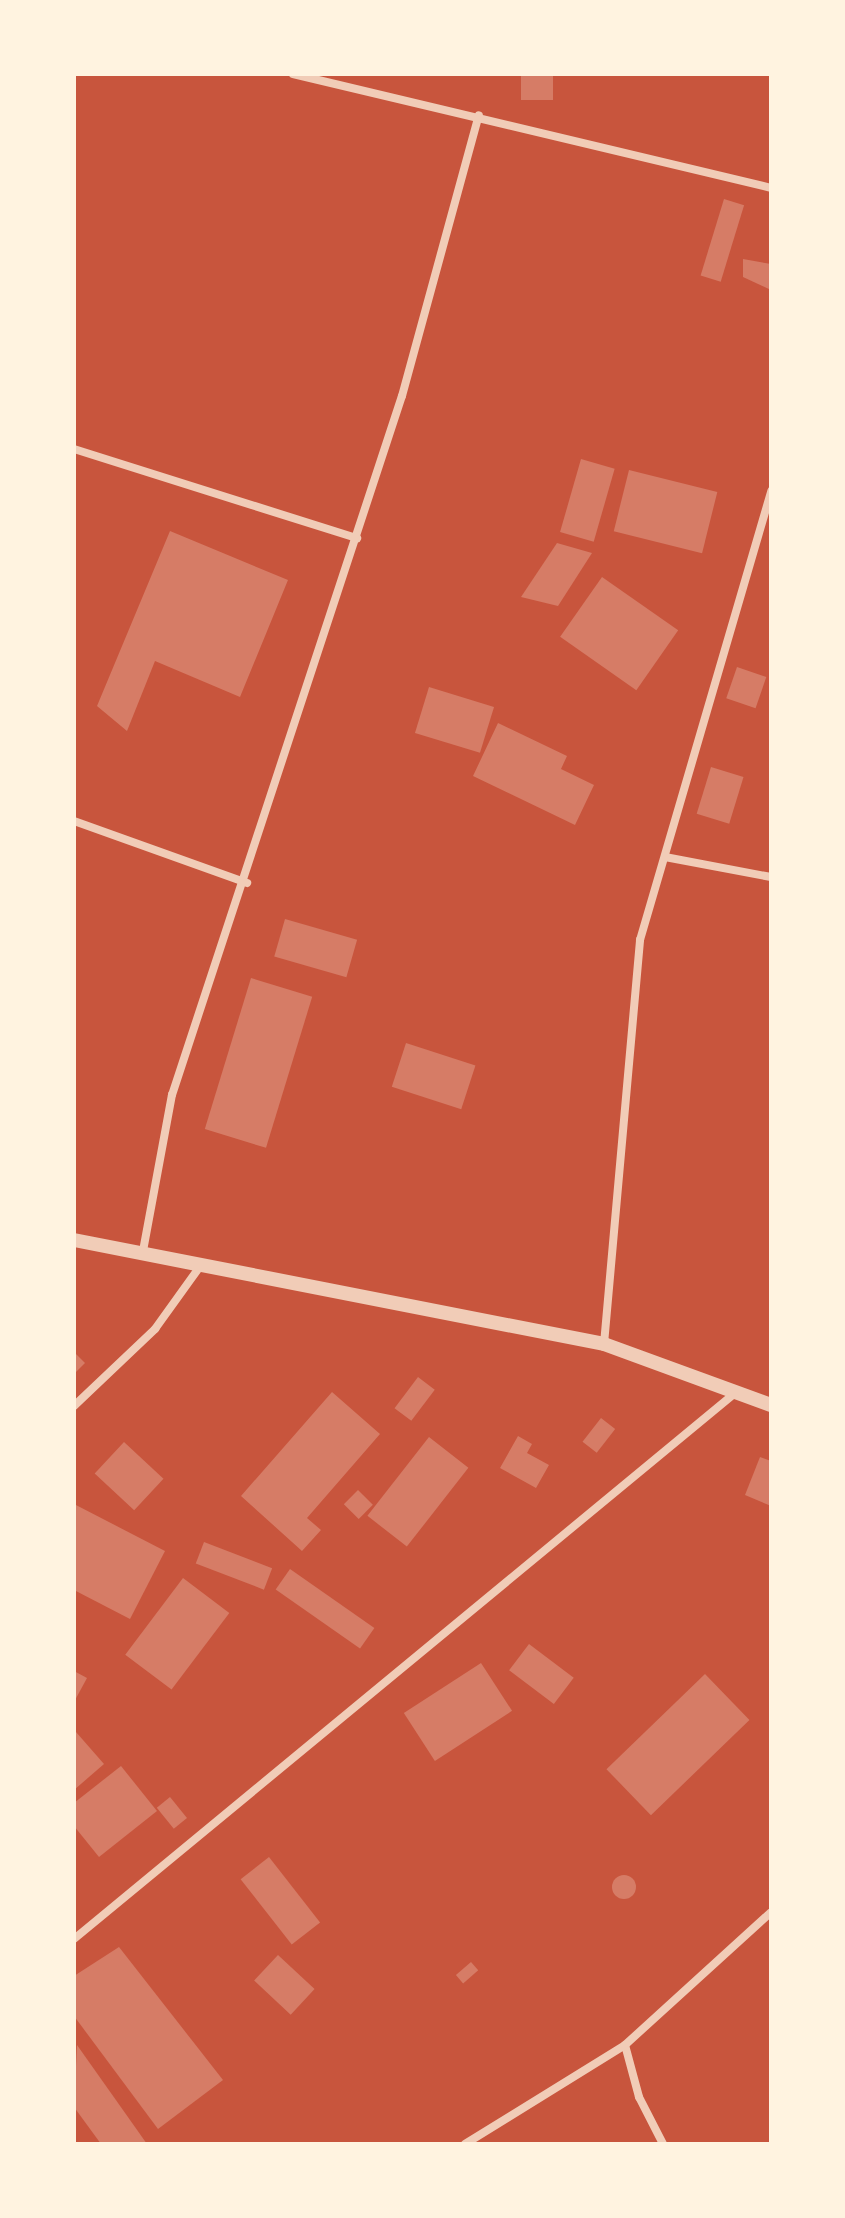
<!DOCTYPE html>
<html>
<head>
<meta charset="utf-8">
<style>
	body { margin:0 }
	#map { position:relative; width:845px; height:2218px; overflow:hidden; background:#c8553d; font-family:Roboto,sans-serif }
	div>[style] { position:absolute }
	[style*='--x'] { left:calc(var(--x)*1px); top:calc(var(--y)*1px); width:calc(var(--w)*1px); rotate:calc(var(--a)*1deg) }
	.building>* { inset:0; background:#d67c66; transform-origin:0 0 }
	.round { border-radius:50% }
	.minor>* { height:8px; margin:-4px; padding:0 4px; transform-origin:4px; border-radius:4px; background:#f1ccb7 }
	.tertiary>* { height:14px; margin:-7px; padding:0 7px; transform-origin:7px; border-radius:7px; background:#f1ccb7 }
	span { translate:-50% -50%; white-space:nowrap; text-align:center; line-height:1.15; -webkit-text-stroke:6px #fff3e0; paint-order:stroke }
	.frame { position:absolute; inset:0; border:76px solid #fff3e0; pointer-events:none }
</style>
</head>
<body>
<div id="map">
	<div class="building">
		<div style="left:521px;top:74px;width:32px;height:26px"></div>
		<div style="left:724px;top:199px;width:21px;height:80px;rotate:17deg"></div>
		<div style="clip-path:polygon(743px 259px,771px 264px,771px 290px,743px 277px)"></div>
		<div style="left:581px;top:459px;width:35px;height:76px;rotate:16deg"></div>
		<div style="left:629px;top:470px;width:91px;height:63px;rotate:14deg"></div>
		<div style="clip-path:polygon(170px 531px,288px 580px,240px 697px,155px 661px,127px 731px,97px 706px)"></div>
		<div style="clip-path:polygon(557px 543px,592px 553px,558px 606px,521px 597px)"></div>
		<div style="left:602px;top:577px;width:93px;height:73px;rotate:35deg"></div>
		<div style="left:737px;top:667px;width:31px;height:33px;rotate:19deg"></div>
		<div style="left:429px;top:687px;width:68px;height:48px;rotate:17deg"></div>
		<div style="clip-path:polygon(498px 723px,567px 756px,561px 769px,594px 785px,575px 825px,473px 776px)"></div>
		<div style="left:711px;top:767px;width:34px;height:49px;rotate:17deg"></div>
		<div style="left:285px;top:919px;width:75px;height:39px;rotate:16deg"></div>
		<div style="left:251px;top:978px;width:64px;height:158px;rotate:17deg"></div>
		<div style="left:406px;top:1043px;width:73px;height:46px;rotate:18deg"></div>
		<div style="clip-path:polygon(74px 1352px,85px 1363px,74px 1374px)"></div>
		<div style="left:418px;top:1377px;width:21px;height:39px;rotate:37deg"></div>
		<div style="clip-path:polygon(332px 1392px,380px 1434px,307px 1518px,321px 1530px,302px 1551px,241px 1496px)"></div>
		<div style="left:601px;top:1418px;width:18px;height:30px;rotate:38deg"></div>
		<div style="clip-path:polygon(518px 1436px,532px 1444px,527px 1453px,549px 1465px,536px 1488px,500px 1468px)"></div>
		<div style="left:429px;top:1437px;width:50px;height:100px;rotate:38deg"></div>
		<div style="left:124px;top:1442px;width:54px;height:43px;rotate:43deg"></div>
		<div style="clip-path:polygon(760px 1457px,771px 1461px,771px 1506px,745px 1495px)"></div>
		<div style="left:358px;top:1490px;width:21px;height:20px;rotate:45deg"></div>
		<div style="clip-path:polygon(74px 1504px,165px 1551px,130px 1619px,74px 1590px)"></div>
		<div style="left:204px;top:1542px;width:73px;height:23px;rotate:21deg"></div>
		<div style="left:290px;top:1569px;width:103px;height:25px;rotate:35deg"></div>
		<div style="left:183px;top:1578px;width:58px;height:96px;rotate:37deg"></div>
		<div style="left:529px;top:1644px;width:56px;height:33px;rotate:37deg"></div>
		<div style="left:481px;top:1663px;width:57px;height:92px;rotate:57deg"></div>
		<div style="clip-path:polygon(74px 1671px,87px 1678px,74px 1702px)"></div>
		<div style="left:705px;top:1674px;width:64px;height:137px;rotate:46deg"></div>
		<div style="clip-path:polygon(76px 1732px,104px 1764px,74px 1790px,74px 1733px)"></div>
		<div style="clip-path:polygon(121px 1766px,157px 1811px,99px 1857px,74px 1826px,74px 1803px)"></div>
		<div style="left:170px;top:1797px;width:27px;height:17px;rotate:51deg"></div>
		<div style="left:269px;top:1857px;width:83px;height:36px;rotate:52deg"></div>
		<div class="round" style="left:612px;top:1875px;width:24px;height:24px"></div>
		<div style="clip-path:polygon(119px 1947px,223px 2080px,158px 2129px,74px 2016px,74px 1976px)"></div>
		<div style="left:278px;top:1955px;width:50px;height:35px;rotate:43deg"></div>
		<div style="left:471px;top:1962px;width:11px;height:20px;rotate:49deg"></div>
		<div style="clip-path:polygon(77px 2045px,147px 2144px,101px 2144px,74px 2107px)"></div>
	</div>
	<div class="minor">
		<div style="--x:293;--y:74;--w:491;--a:13.4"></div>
		<div style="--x:74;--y:449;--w:297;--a:17.5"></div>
		<div style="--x:74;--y:821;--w:184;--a:19.7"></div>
		<div style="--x:665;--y:857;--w:108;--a:10.7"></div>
		<div style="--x:143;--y:1251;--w:159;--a:-79.5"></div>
		<div style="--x:172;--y:1095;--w:736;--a:-71.79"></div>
		<div style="--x:402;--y:396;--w:291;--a:-74.7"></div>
		<div style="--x:604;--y:1344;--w:406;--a:-84.9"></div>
		<div style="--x:640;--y:940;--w:468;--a:-73.7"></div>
		<div style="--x:74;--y:1406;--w:112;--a:-43.5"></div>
		<div style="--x:155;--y:1329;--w:79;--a:-54.3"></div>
		<div style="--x:74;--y:1939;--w:856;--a:-39.55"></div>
		<div style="--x:625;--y:2045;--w:54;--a:74.9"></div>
		<div style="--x:639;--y:2097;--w:53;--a:62.9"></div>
		<div style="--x:465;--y:2144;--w:188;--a:-31.7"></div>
		<div style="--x:625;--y:2045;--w:197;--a:-42.3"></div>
	</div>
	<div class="tertiary">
		<div style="--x:74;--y:1240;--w:540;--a:11.1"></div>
		<div style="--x:604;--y:1344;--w:178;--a:20.1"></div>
	</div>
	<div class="frame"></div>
</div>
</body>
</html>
